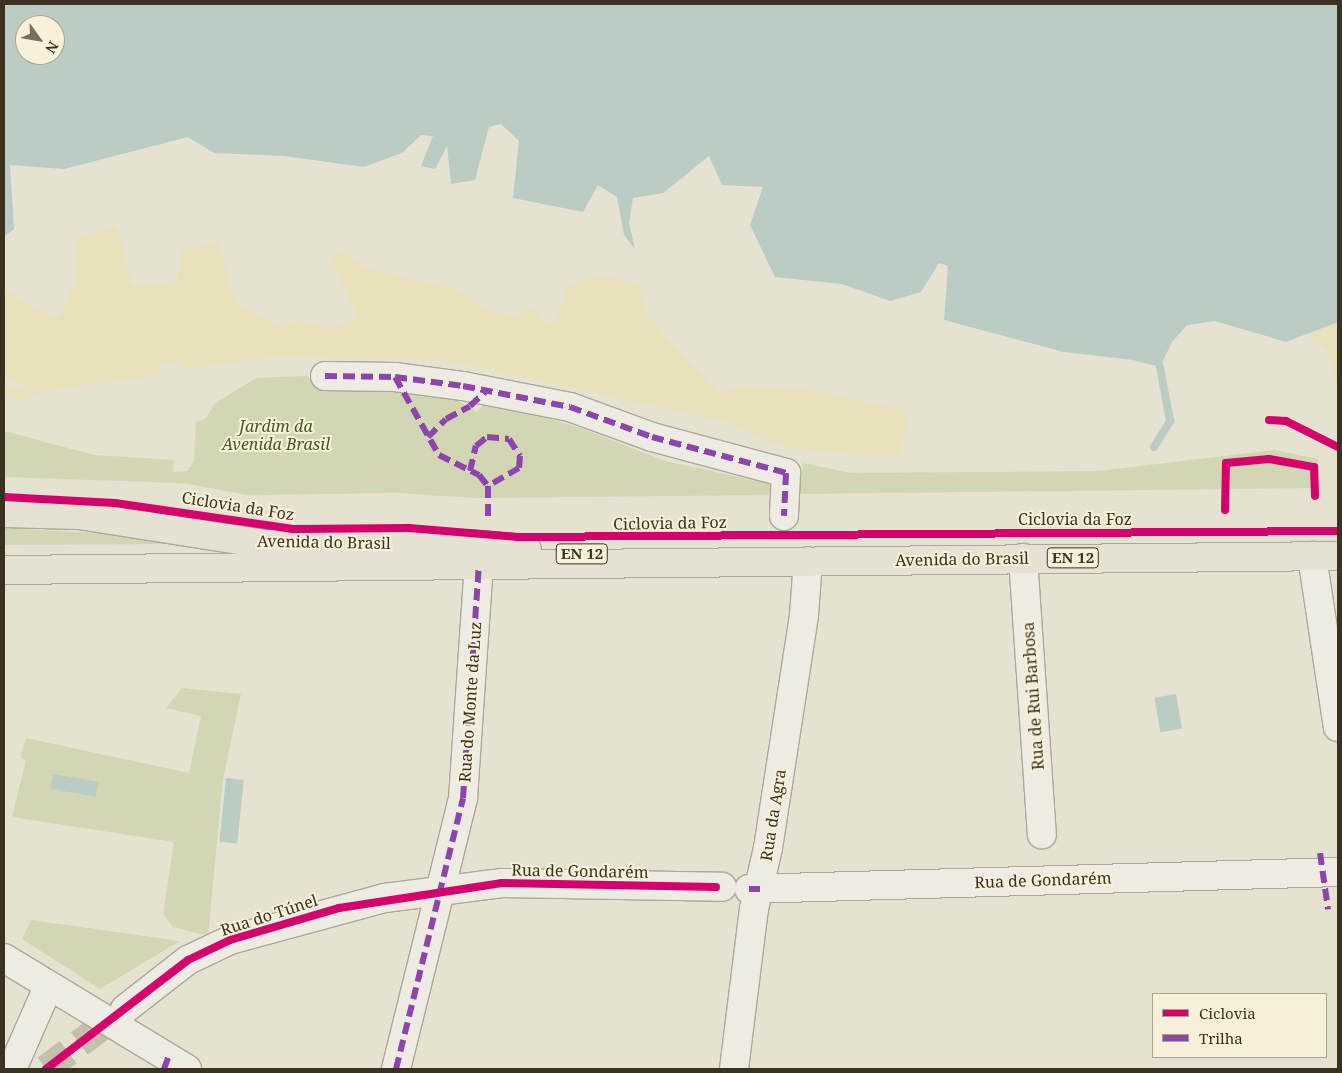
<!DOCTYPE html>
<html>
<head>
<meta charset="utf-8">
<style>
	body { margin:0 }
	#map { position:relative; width:1342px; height:1073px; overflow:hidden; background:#e6e2d1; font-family:"Noto Serif",serif }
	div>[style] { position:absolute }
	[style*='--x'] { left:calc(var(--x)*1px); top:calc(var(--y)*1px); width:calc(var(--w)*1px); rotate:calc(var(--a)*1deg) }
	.green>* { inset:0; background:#d2d6b3 }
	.sand>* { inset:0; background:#e8e1b9 }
	.water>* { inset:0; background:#bbccc4; transform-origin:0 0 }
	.stream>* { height:8px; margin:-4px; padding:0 4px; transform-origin:4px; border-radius:4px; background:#bbccc4 }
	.minor-tunnel>* { height:28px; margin-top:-14px; transform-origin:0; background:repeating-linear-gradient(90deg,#c4bfae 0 28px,transparent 0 42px) }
	.roads { filter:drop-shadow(1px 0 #aca799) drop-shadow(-1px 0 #aca799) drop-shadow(0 1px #aca799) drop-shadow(0 -1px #aca799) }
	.minor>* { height:28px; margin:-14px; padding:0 14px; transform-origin:14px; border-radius:14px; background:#eeece2 }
	.major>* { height:28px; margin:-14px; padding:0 14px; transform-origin:14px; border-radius:14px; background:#e5e2d4 }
	.quiet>* { height:6px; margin-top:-3px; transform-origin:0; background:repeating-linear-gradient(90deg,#8e44ad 0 12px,transparent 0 18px) }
	.cycleway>* { height:8px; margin:-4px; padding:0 4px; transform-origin:4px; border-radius:4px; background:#d6006c }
	span { translate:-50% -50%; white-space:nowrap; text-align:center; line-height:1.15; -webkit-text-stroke:4px #f6f1d8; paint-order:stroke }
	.shield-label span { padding:1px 4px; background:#f6f1d8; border:1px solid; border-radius:4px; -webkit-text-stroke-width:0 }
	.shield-label { font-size:15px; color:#3b3120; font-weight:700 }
	.park-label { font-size:16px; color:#455727; font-style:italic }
	.street-label { font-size:16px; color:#3b3120 }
	.frame { position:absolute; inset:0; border:5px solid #3b3120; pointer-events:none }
	.legend { position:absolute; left:1152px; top:993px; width:175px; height:65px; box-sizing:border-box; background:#f6f1d8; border:1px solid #aba48e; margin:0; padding:6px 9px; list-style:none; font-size:15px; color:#3b3120 }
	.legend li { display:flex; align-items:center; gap:10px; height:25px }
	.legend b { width:25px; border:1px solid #aba48e }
	.north { position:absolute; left:15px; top:15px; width:50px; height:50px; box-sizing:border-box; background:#f6f1d8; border:1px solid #aba48e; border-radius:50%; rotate:122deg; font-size:14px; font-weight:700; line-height:20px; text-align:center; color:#3b3120 }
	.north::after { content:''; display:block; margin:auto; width:18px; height:22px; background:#776f5e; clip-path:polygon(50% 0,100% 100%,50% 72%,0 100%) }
</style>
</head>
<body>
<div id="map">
	<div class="green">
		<div style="clip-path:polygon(306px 376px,325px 387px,449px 395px,477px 412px,488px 400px,583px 429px,665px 461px,774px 485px,770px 495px,476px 498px,397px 493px,247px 495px,182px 483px,4px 477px,4px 431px,94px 455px,174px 460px,173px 472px,188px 471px,194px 460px,196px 422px,206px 418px,214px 404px,256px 378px)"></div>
		<div style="clip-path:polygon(1275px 450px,1318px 459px,1320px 488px,799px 494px,803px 463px,851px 473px,1099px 471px)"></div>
		<div style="clip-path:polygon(4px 528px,98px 533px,175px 544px,4px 545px)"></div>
		<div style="clip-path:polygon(182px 688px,241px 694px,223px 779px,208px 936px,173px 927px,163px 914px,174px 842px,12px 817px,26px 760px,20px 758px,26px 738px,189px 773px,201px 716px,166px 708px)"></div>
		<div style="clip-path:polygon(31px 920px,180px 941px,100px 989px,22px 939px)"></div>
	</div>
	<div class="sand">
		<div style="clip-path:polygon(117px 226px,132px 285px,177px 282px,182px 250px,218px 243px,236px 303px,281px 328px,300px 321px,333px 329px,358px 318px,330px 257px,340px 251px,367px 269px,453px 289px,489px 311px,515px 317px,533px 308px,545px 323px,556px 323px,566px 287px,601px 276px,639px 285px,649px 318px,718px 393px,741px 387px,803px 389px,901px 410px,907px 418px,900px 458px,784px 447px,724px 421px,449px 361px,276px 356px,185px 369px,181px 360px,158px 364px,160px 375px,41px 391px,23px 401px,4px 395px,4px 386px,22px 390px,26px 386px,4px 374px,4px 288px,36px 310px,59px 317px,75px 282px,76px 237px)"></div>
		<div style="clip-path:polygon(1338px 322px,1338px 386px,1328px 351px,1306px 335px)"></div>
	</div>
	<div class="water">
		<div style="clip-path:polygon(evenodd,4px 4px,1338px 4px,1338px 322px,1286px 342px,1215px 321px,1187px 325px,1172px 342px,1160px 367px,1133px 360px,1064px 352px,944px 320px,948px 266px,939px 263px,921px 292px,890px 301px,842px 284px,775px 277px,750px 225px,763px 187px,722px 185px,709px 156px,663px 193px,633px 198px,629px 223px,635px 249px,624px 235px,617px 197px,598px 185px,583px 212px,513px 198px,519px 141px,501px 124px,489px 127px,475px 180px,451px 184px,447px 146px,435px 169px,421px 166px,433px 136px,421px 135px,402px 153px,364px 167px,284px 156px,214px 153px,188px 137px,64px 169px,10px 165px,14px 229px,4px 237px,4px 4px,25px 25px,55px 25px,55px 55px,25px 55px,25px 25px)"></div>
		<div style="left:1176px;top:694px;width:35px;height:22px;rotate:80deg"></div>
		<div style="left:53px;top:774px;width:46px;height:15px;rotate:10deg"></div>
		<div style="left:226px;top:778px;width:18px;height:64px;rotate:6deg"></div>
	</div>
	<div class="stream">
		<div style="--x:1154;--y:447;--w:31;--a:-58"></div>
		<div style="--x:1170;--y:421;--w:55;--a:-100.5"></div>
	</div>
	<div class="minor-tunnel">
		<div style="--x:46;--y:1069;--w:99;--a:-37.2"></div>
	</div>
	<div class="roads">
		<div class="minor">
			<div style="--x:325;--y:376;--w:70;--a:0.8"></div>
			<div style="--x:395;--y:377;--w:69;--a:7.5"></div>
			<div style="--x:463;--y:386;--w:109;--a:11.1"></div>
			<div style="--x:570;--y:407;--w:87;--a:20.1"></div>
			<div style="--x:652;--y:437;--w:139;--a:15"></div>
			<div style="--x:786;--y:473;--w:43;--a:92.7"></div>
			<div style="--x:1312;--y:556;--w:173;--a:81.4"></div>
			<div style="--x:1023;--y:558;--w:277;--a:86.1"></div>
			<div style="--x:749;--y:889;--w:589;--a:-1.65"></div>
			<div style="--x:4;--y:958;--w:214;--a:31.2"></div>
			<div style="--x:125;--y:1009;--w:80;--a:-37.9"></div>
			<div style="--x:188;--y:960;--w:47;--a:-25.5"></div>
			<div style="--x:230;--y:940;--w:161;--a:-15.2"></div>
			<div style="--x:385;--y:898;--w:118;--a:-7.3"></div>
			<div style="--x:502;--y:883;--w:220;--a:1"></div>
			<div style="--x:12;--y:1069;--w:90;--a:-66.3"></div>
			<div style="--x:396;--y:1069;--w:279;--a:-76.1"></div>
			<div style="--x:463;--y:798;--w:233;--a:-86.1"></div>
			<div style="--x:734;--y:1069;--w:161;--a:-82.9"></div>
			<div style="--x:754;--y:909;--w:63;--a:-77.1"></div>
			<div style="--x:768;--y:848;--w:236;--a:-81.2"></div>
			<div style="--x:804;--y:615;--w:54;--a:-85.8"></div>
		</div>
		<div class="major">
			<div style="--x:4;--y:513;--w:75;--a:1.5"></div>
			<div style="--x:79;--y:515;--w:187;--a:8.9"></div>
			<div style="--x:264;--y:544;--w:201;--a:0"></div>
			<div style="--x:465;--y:544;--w:62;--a:4.6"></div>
			<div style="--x:4;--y:570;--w:1334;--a:-0.6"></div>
		</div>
	</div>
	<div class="quiet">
		<div style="--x:325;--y:376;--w:70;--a:0.8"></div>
		<div style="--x:395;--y:377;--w:69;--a:7.5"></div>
		<div style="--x:463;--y:386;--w:109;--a:11.1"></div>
		<div style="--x:570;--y:407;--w:87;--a:20.1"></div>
		<div style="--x:652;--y:437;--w:139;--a:15"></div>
		<div style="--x:786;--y:473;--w:43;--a:92.7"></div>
		<div style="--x:395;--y:377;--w:90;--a:60.6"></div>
		<div style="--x:439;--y:455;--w:45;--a:26.6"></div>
		<div style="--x:479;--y:475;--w:14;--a:51"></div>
		<div style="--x:488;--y:486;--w:31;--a:90"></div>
		<div style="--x:428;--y:437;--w:25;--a:-45"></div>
		<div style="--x:446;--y:419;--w:27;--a:-28"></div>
		<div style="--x:470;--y:406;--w:23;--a:-43"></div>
		<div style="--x:470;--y:471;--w:26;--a:-77"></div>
		<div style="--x:476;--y:446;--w:14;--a:-39"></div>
		<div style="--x:487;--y:437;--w:22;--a:5"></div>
		<div style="--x:509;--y:439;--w:20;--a:57"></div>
		<div style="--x:520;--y:456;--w:12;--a:95"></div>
		<div style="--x:519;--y:468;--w:36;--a:150"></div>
		<div style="--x:1320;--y:853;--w:57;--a:81.9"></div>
		<div style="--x:749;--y:889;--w:11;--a:0"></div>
		<div style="--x:164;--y:1069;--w:12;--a:-70"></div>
		<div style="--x:396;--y:1069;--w:279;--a:-76.1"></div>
		<div style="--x:463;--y:798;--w:233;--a:-86.1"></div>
	</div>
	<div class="cycleway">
		<div style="--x:1269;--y:420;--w:17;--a:3"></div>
		<div style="--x:1286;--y:421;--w:58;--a:26.6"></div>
		<div style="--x:4;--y:497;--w:111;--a:3.1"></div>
		<div style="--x:115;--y:503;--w:180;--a:8.3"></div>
		<div style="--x:293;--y:529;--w:116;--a:-0.5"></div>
		<div style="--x:409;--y:528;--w:109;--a:4.7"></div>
		<div style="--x:518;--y:537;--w:820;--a:-0.42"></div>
		<div style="--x:1225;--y:510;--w:47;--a:-88.8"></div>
		<div style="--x:1226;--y:463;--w:43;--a:-5.3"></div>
		<div style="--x:1269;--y:459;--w:46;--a:10.1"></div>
		<div style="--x:1314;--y:467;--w:29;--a:88"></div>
		<div style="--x:46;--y:1069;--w:179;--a:-37.5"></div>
		<div style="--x:188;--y:960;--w:47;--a:-25.5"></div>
		<div style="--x:230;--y:940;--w:114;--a:-16.4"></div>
		<div style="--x:339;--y:908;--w:165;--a:-8.7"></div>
		<div style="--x:502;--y:883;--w:214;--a:1.1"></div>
	</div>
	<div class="shield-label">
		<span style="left:582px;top:554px">EN 12</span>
		<span style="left:1073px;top:558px">EN 12</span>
	</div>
	<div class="park-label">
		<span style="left:276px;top:435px">Jardim da<br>Avenida Brasil</span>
	</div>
	<div class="street-label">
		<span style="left:238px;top:506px;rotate:9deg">Ciclovia da Foz</span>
		<span style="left:1075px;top:519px">Ciclovia da Foz</span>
		<span style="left:670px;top:523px;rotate:-1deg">Ciclovia da Foz</span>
		<span style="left:324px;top:542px;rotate:1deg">Avenida do Brasil</span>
		<span style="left:962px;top:559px;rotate:-1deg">Avenida do Brasil</span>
		<span style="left:1033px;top:696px;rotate:-94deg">Rua de Rui Barbosa</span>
		<span style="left:470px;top:702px;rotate:-86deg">Rua do Monte da Luz</span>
		<span style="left:773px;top:815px;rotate:-81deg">Rua da Agra</span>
		<span style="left:580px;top:871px;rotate:1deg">Rua de Gondarém</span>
		<span style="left:1043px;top:880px;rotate:-2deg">Rua de Gondarém</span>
		<span style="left:269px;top:915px;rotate:-18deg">Rua do Túnel</span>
	</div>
	<div class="frame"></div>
	<ul class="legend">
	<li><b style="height:6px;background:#d6006c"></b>Ciclovia</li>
	<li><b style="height:6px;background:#8e44ad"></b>Trilha</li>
	</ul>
	<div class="north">N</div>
</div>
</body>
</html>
